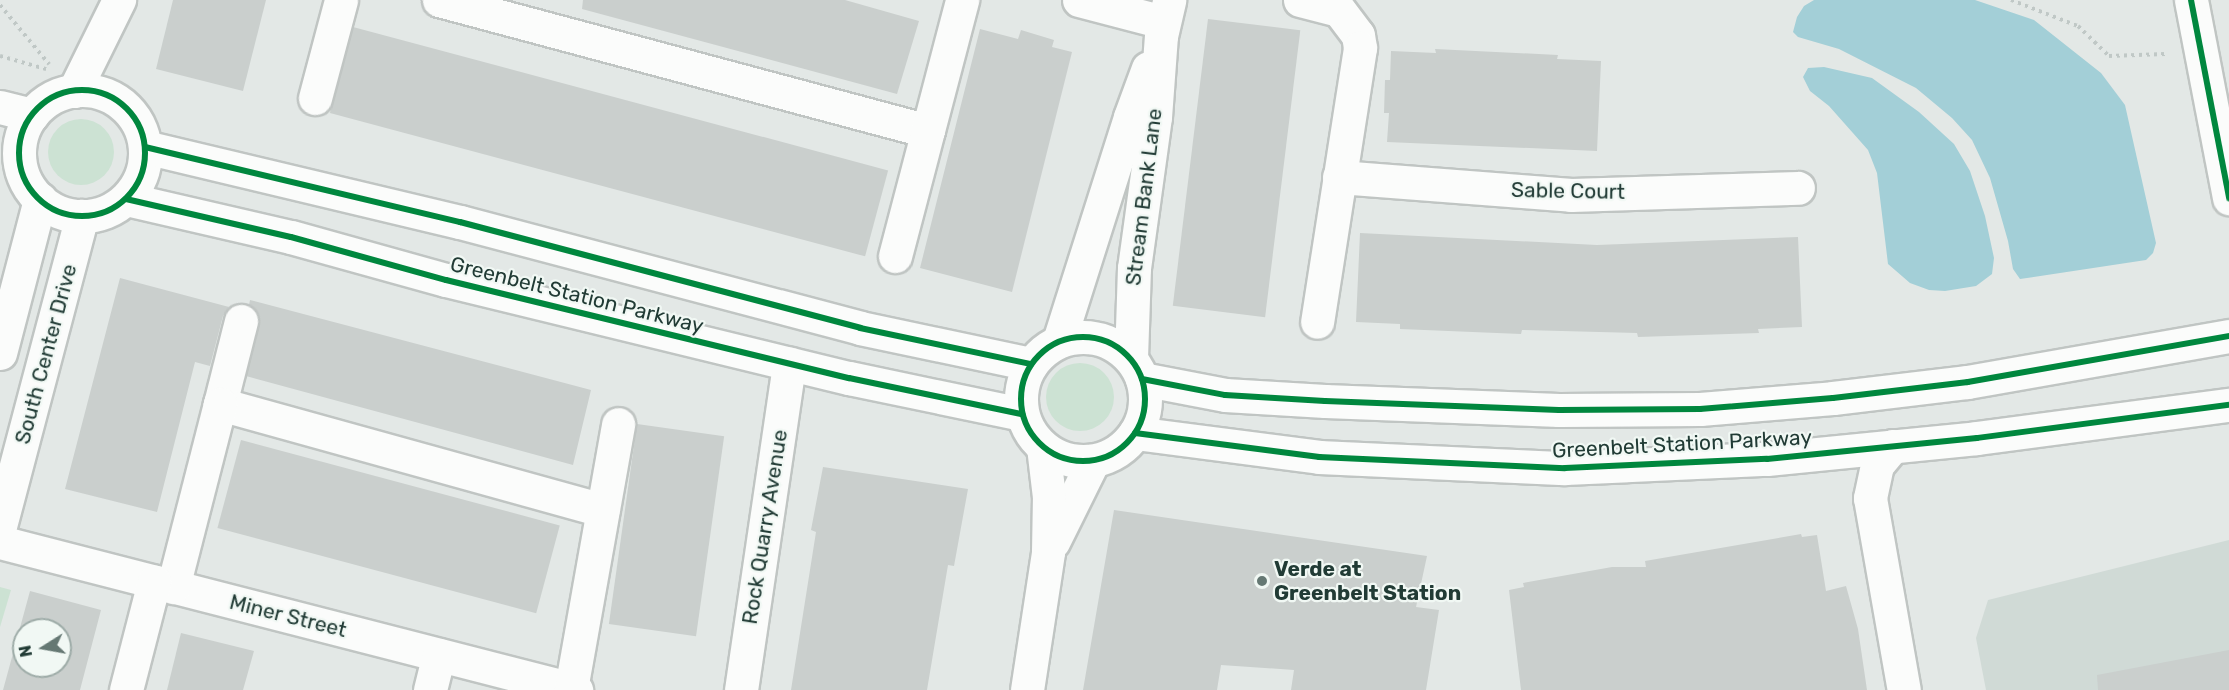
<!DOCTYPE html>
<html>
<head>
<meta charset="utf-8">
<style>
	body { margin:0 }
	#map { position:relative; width:2229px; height:690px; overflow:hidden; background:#e3e8e6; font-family:Rubik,sans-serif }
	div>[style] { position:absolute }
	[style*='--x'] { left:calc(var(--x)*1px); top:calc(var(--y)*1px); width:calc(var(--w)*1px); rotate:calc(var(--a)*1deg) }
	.built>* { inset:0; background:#d0dad6 }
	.green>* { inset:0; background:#cce2d3 }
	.round { border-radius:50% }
	.water>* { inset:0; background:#a3cfd7 }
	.pier>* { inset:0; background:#e3e8e6 }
	.building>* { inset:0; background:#cacfcd; transform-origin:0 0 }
	.path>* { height:4px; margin-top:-2px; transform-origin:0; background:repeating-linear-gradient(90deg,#c0c8c6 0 3px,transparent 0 7.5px) }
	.roads { filter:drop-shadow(2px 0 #c0c5c3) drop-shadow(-2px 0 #c0c5c3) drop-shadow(0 2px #c0c5c3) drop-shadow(0 -2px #c0c5c3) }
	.minor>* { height:33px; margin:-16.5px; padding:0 16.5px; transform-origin:16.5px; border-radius:16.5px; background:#fbfcfb }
	.minor>.ring { margin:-16.5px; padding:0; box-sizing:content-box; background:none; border:33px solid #fbfcfb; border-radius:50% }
	.cycleway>* { height:6px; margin:-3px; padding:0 3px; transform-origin:3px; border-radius:3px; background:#00873e }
	.cycleway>.ring { margin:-3px; padding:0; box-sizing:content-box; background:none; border:6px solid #00873e; border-radius:50% }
	.dots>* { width:16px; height:16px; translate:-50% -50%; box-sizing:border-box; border:3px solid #f1f8f4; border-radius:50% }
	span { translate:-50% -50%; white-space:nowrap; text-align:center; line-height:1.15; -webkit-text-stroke:4.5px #f1f8f4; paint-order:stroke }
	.street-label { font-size:21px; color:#213b35 }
	.poi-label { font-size:21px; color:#213b35; font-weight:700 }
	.left { translate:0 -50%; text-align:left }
	.north { position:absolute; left:12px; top:618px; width:60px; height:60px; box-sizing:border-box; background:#f1f8f4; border:2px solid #9eaca8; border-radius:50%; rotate:259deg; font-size:16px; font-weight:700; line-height:24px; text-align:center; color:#213b35 }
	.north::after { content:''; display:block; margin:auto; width:21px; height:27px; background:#657873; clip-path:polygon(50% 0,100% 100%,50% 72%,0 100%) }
</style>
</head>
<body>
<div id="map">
	<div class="built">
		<div style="clip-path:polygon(2229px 540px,2229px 690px,1986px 690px,1976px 638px,1988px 600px)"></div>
	</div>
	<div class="green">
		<div class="round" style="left:48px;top:119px;width:66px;height:66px"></div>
		<div class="round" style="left:1046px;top:363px;width:68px;height:68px"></div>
		<div style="clip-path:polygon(0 587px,11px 590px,0 627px)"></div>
	</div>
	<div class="water">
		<div style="clip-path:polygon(1814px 0,1975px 0,2034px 20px,2101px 73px,2125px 105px,2156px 243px,2153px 253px,2146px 260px,2020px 279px,2013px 269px,2008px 241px,1990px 178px,1972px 140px,1952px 118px,1916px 88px,1839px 49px,1798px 37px,1793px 32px,1797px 17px,1804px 6px)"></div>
		<div style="clip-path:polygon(1824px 67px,1872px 78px,1919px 112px,1954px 144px,1970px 171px,1985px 216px,1994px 258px,1992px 274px,1976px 286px,1945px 291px,1929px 290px,1910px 283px,1888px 264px,1877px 173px,1868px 150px,1829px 106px,1810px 91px,1803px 77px,1808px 68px)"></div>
	</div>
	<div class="pier">
		<div style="clip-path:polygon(2138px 0,2229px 0,2229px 14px,2139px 6px)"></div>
	</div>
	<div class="building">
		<div style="clip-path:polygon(173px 0,266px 0,243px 91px,156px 69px)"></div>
		<div style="clip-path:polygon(583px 0,845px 0,919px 21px,897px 94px,582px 9px)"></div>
		<div style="left:1208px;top:19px;width:93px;height:289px;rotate:7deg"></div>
		<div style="left:353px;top:27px;width:554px;height:89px;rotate:15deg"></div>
		<div style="clip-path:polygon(980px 29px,1018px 39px,1021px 30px,1054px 40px,1052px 47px,1072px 52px,1012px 292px,920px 268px)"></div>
		<div style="clip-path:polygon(1435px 49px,1558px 55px,1557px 59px,1601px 61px,1597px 151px,1387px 142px,1389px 113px,1384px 113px,1385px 80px,1390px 80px,1391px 51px,1436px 53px)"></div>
		<div style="clip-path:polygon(1360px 233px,1597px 245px,1798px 237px,1802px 327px,1758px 329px,1759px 333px,1638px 337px,1637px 333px,1522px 330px,1521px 334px,1400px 329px,1400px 324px,1356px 322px)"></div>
		<div style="clip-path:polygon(120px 278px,229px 307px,223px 316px,210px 366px,195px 362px,157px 512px,65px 489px)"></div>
		<div style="clip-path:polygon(250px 300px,591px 390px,573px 465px,246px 376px,259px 325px,259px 315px,249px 305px)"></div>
		<div style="left:637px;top:424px;width:88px;height:202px;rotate:8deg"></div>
		<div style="left:241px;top:440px;width:330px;height:91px;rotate:15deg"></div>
		<div style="clip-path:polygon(823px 467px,968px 489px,954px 566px,948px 565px,927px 690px,791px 690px,816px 532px,811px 530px)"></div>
		<div style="clip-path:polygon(1114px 510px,1427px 556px,1416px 607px,1439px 610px,1426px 690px,1291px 690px,1294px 670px,1221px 665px,1217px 690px,1083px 690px)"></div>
		<div style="clip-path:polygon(1801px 534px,1802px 537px,1817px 535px,1826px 591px,1846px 586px,1858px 629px,1867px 690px,1521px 690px,1509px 590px,1524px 587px,1523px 583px,1612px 567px,1646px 567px,1645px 561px)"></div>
		<div style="clip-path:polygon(evenodd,30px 591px,101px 610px,80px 690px,3px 690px,30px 591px,24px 630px,60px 630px,60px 666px,24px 666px,24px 630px)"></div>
		<div style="clip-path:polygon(181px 633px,254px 651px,243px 690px,167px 690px)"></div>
		<div style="clip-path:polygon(2229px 650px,2229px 690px,2098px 690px,2097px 675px)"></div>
	</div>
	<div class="path">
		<div style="--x:2011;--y:0;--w:72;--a:21.2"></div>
		<div style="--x:2078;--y:26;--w:43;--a:44.1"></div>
		<div style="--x:2109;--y:56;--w:56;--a:-2"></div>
		<div style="--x:0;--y:5;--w:77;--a:50.3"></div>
		<div style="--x:0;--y:56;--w:48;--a:15.8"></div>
	</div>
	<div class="roads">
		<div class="minor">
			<div style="--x:439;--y:0;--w:506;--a:15"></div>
			<div style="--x:1079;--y:0;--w:87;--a:14.7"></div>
			<div style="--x:1300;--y:0;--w:40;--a:14.4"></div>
			<div style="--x:1339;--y:10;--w:31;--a:53"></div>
			<div style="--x:1358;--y:35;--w:13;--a:81"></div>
			<div style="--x:1360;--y:48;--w:277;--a:98.9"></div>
			<div style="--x:2191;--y:0;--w:202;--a:79.1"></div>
			<div class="ring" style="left:19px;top:90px;width:93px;height:93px"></div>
			<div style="--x:74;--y:91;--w:102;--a:-63.7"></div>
			<div style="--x:315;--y:98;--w:101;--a:-75.1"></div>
			<div style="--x:0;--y:107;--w:33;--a:14"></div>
			<div style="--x:145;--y:147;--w:324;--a:13.4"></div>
			<div style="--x:460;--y:222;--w:414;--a:14.8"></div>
			<div style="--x:860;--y:328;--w:175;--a:11.9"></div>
			<div style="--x:1339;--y:177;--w:233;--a:4.4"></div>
			<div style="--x:1571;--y:195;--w:227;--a:-1.8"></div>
			<div style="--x:126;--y:199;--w:169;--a:13"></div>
			<div style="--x:291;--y:237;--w:161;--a:15.5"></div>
			<div style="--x:446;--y:280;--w:415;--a:13.7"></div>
			<div style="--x:849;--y:378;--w:177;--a:11.8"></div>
			<div style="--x:895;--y:256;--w:265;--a:-75.3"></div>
			<div style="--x:241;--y:321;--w:86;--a:104.2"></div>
			<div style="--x:220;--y:404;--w:397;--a:15.5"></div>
			<div class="ring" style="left:1021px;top:337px;width:91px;height:91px"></div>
			<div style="--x:1059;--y:341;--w:235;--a:-72.4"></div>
			<div style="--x:1130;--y:117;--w:52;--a:-69.8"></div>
			<div style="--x:0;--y:353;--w:159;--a:-75.4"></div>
			<div style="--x:1131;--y:358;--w:90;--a:-88.1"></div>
			<div style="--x:1134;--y:268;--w:152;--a:-82.1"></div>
			<div style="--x:1155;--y:117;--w:81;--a:-85.8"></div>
			<div style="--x:1161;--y:36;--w:37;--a:-77"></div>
			<div style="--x:1142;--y:379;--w:85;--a:10.9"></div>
			<div style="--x:1225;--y:395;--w:100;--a:3.4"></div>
			<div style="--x:1325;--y:401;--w:234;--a:2.2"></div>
			<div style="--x:1559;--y:410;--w:141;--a:-0.4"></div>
			<div style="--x:1700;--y:409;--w:133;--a:-4.7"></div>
			<div style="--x:1833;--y:398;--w:136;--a:-6.8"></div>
			<div style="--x:1968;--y:382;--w:265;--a:-10"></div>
			<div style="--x:1135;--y:433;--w:186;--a:7.4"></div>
			<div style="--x:1319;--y:457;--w:246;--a:2.6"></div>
			<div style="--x:1565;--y:468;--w:202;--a:-2.6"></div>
			<div style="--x:1767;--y:459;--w:211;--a:-5.7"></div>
			<div style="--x:1977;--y:438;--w:254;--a:-7.5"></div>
			<div style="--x:1893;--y:446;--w:25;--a:130"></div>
			<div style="--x:1877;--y:465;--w:34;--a:102"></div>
			<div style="--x:1870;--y:498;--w:195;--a:80"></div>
			<div style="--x:0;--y:526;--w:321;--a:-75.2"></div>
			<div style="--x:0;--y:542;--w:595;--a:14.41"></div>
			<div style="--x:1053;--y:542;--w:90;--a:-63.7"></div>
			<div style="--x:173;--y:587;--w:189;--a:-75.6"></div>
			<div style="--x:571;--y:689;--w:269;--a:-79.9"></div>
			<div style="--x:126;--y:690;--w:112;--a:-75.5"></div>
			<div style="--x:430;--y:690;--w:36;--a:-76"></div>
			<div style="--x:741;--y:690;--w:330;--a:-81.6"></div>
			<div style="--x:1027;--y:690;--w:140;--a:-81.3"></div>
			<div style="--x:1048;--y:552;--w:55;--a:-89"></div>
			<div style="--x:1049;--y:497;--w:50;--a:-96.8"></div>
		</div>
	</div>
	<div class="cycleway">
		<div style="--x:2191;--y:0;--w:202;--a:79.1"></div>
		<div class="ring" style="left:19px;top:90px;width:120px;height:120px"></div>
		<div style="--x:145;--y:147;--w:324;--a:13.4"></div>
		<div style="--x:460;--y:222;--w:414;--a:14.8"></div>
		<div style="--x:860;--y:328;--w:175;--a:11.9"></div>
		<div style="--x:126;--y:199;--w:169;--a:13"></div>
		<div style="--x:291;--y:237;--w:161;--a:15.5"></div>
		<div style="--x:446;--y:280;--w:415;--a:13.7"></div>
		<div style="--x:849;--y:378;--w:177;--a:11.8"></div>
		<div class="ring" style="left:1021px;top:337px;width:118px;height:118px"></div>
		<div style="--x:1142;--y:379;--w:85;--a:10.9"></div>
		<div style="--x:1225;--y:395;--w:100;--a:3.4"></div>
		<div style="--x:1325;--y:401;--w:234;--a:2.2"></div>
		<div style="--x:1559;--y:410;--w:141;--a:-0.4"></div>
		<div style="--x:1700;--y:409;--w:133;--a:-4.7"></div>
		<div style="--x:1833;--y:398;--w:136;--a:-6.8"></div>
		<div style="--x:1968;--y:382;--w:265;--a:-10"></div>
		<div style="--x:1135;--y:433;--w:186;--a:7.4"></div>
		<div style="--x:1319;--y:457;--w:246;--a:2.6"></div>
		<div style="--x:1565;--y:468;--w:202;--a:-2.6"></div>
		<div style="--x:1767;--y:459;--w:211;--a:-5.7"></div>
		<div style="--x:1977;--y:438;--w:254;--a:-7.5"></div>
	</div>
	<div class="dots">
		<div style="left:1262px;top:581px;background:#657873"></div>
	</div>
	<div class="street-label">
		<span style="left:1568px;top:191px;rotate:1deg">Sable Court</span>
		<span style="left:1144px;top:197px;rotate:-83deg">Stream Bank Lane</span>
		<span style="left:577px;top:295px;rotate:14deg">Greenbelt Station Parkway</span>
		<span style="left:46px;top:354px;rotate:-75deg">South Center Drive</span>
		<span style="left:1682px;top:444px;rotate:-3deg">Greenbelt Station Parkway</span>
		<span style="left:765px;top:527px;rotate:-81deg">Rock Quarry Avenue</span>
		<span style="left:288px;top:616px;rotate:14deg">Miner Street</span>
	</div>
	<div class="poi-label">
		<span class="left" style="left:1274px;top:581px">Verde at<br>Greenbelt Station</span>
	</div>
	<div class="north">N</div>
</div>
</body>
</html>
